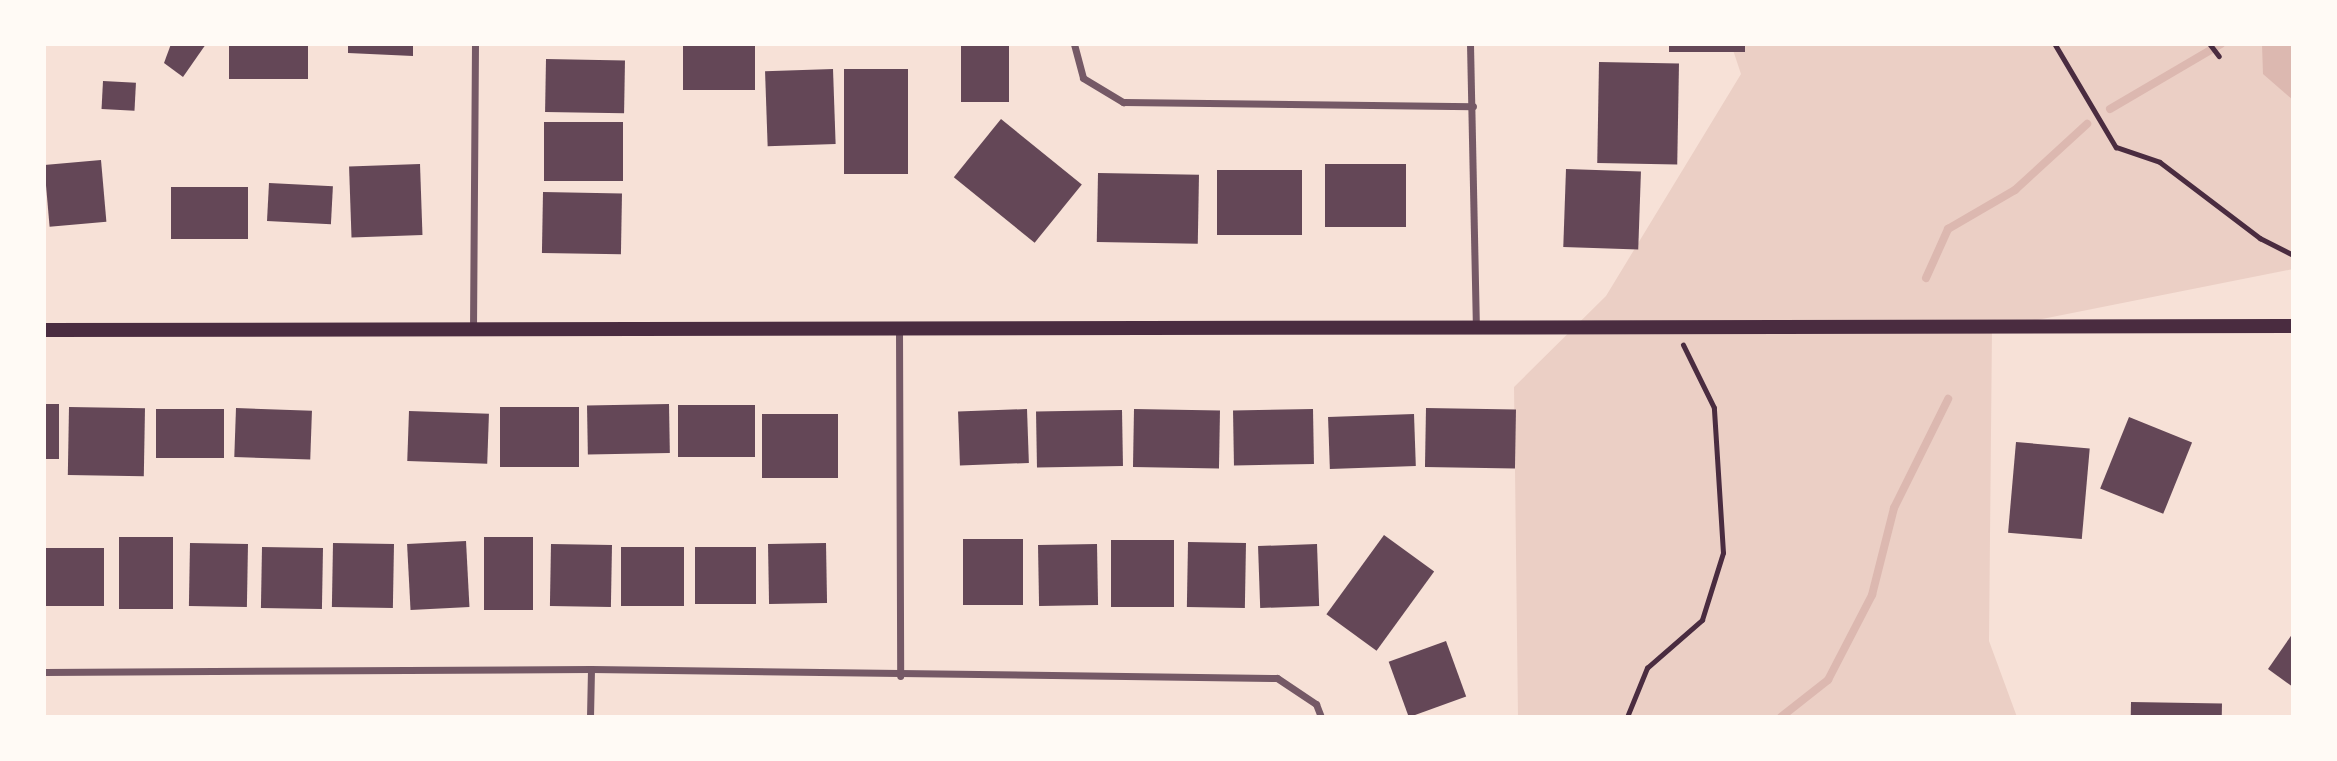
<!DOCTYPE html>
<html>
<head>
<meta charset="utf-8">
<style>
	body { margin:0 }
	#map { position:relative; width:2337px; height:761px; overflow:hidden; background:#f7e1d7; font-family:"Alegreya Sans",sans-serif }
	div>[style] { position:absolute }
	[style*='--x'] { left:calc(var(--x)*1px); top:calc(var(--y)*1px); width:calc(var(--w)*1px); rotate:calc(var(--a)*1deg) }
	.green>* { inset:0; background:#ebcfc5 }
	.water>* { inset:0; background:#dcb8b0 }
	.stream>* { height:8px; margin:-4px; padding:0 4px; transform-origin:4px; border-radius:4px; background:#dcb8b0 }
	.building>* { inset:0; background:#644757; transform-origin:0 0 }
	.path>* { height:4.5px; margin:-2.25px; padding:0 2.25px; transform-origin:2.25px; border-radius:2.25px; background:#4a2c40 }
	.minor>* { height:7px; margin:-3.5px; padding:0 3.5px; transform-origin:3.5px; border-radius:3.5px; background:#755966 }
	.secondary>* { height:14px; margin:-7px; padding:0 7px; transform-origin:7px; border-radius:7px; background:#4a2c40 }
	span { translate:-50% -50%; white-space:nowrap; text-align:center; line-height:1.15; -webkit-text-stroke:5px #fffaf5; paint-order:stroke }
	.frame { position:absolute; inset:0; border:46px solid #fffaf5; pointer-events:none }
</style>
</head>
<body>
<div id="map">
	<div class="green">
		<div style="clip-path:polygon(1731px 44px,2293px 44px,2293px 269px,1992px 329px,1989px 641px,2017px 717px,1518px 717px,1514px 387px,1606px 296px,1741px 74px)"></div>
	</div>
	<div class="water">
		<div style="clip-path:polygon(2262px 44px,2293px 44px,2293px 100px,2263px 74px)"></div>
	</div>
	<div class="stream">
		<div style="--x:2110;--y:109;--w:129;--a:-30.4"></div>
		<div style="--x:1926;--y:278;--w:54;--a:-65.8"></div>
		<div style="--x:1948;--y:229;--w:78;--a:-30.2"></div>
		<div style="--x:2015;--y:190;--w:98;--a:-42.5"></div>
		<div style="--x:1781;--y:717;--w:60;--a:-38.2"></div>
		<div style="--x:1828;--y:680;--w:96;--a:-62.6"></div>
		<div style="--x:1872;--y:595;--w:90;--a:-75.8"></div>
		<div style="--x:1894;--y:508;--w:122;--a:-63.6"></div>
	</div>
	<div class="building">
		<div style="clip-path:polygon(171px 44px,206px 44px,183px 77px,164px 63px)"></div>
		<div style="left:229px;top:44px;width:79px;height:35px"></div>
		<div style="clip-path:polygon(348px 44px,413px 44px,413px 56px,348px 53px)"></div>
		<div style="left:683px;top:44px;width:72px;height:46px"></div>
		<div style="left:961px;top:44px;width:48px;height:58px"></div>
		<div style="left:1669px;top:44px;width:76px;height:8px"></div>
		<div style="left:546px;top:59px;width:79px;height:53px;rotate:1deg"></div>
		<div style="left:1599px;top:62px;width:80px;height:101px;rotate:1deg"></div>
		<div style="left:833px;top:69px;width:75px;height:68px;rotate:88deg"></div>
		<div style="left:844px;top:69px;width:64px;height:105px"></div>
		<div style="left:103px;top:81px;width:33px;height:28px;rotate:3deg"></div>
		<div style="left:1001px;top:119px;width:104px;height:75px;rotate:39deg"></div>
		<div style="left:544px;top:122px;width:79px;height:59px"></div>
		<div style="left:101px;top:160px;width:62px;height:57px;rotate:85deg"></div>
		<div style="left:420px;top:164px;width:71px;height:71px;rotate:88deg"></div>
		<div style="left:1325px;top:164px;width:81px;height:63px"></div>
		<div style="left:1566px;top:169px;width:75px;height:78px;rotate:2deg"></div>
		<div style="left:1302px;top:170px;width:65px;height:85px;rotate:90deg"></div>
		<div style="left:1098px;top:173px;width:101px;height:69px;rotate:1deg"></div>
		<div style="left:269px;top:183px;width:64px;height:38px;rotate:3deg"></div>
		<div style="left:171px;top:187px;width:77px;height:52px"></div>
		<div style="left:543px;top:192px;width:79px;height:61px;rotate:1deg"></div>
		<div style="left:44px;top:404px;width:15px;height:55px"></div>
		<div style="left:669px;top:404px;width:49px;height:82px;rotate:89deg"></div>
		<div style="left:755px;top:405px;width:52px;height:77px;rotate:90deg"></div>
		<div style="left:69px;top:407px;width:76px;height:68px;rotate:1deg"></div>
		<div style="left:500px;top:407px;width:79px;height:60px"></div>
		<div style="left:236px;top:408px;width:76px;height:49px;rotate:2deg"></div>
		<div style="left:1426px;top:408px;width:90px;height:59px;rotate:1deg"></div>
		<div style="left:156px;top:409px;width:68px;height:49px"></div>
		<div style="left:1027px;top:409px;width:54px;height:69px;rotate:88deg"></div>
		<div style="left:1134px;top:409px;width:86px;height:58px;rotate:1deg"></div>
		<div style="left:1313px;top:409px;width:55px;height:80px;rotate:89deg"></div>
		<div style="left:1122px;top:410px;width:56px;height:86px;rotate:89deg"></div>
		<div style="left:409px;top:411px;width:80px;height:50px;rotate:2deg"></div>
		<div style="left:762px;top:414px;width:76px;height:64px"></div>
		<div style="left:1414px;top:414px;width:52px;height:86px;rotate:88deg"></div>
		<div style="left:2129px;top:417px;width:68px;height:77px;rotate:22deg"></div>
		<div style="left:2016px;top:442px;width:74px;height:91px;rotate:5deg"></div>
		<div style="left:1384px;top:535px;width:62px;height:98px;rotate:36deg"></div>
		<div style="left:119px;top:537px;width:54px;height:72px"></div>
		<div style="left:484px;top:537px;width:49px;height:73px"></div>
		<div style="left:963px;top:539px;width:60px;height:66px"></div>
		<div style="left:1111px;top:540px;width:63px;height:67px"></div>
		<div style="left:466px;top:541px;width:66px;height:59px;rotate:87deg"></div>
		<div style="left:1188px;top:542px;width:58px;height:65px;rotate:1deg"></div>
		<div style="left:190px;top:543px;width:58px;height:63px;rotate:1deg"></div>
		<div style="left:333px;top:543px;width:61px;height:64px;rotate:1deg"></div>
		<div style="left:826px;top:543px;width:60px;height:58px;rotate:89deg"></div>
		<div style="left:551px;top:544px;width:61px;height:62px;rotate:1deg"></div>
		<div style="left:1097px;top:544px;width:61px;height:59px;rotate:89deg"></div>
		<div style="left:1317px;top:544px;width:62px;height:59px;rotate:88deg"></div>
		<div style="left:262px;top:547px;width:61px;height:61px;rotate:1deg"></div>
		<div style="left:621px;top:547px;width:63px;height:59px"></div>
		<div style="left:695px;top:547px;width:61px;height:57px"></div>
		<div style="left:44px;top:548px;width:60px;height:58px"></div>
		<div style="clip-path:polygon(2293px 633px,2293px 687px,2268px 669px)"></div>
		<div style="left:1446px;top:641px;width:59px;height:61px;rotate:70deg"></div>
		<div style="left:2131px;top:702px;width:91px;height:15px;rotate:1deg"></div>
	</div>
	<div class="path">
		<div style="--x:2055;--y:44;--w:120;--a:59.4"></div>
		<div style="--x:2116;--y:147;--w:46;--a:18.8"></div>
		<div style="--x:2160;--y:162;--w:126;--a:37.2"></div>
		<div style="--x:2260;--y:238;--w:37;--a:27"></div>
		<div style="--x:2210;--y:44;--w:15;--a:53"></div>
		<div style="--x:1627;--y:717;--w:53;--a:-67.8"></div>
		<div style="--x:1647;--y:668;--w:73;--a:-41.1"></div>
		<div style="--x:1702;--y:620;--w:70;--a:-72.6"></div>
		<div style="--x:1723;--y:553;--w:145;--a:-93.6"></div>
		<div style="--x:1714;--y:408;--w:70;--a:-116.2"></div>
	</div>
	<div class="minor">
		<div style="--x:1074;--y:44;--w:35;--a:75"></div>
		<div style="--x:1083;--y:78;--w:47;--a:31"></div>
		<div style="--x:1123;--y:102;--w:350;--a:0.7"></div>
		<div style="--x:1470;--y:44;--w:284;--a:88.8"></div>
		<div style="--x:899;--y:329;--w:347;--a:89.8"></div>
		<div style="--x:473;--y:330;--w:286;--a:-89.6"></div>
		<div style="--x:44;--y:672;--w:547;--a:-0.31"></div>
		<div style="--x:591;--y:669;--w:686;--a:0.75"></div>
		<div style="--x:1277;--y:678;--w:47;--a:33.7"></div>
		<div style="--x:1316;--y:704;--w:14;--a:69"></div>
		<div style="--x:590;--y:717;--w:48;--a:-88.8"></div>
	</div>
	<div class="secondary">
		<div style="--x:44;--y:330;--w:2249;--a:-0.1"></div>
	</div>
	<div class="frame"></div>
</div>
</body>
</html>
